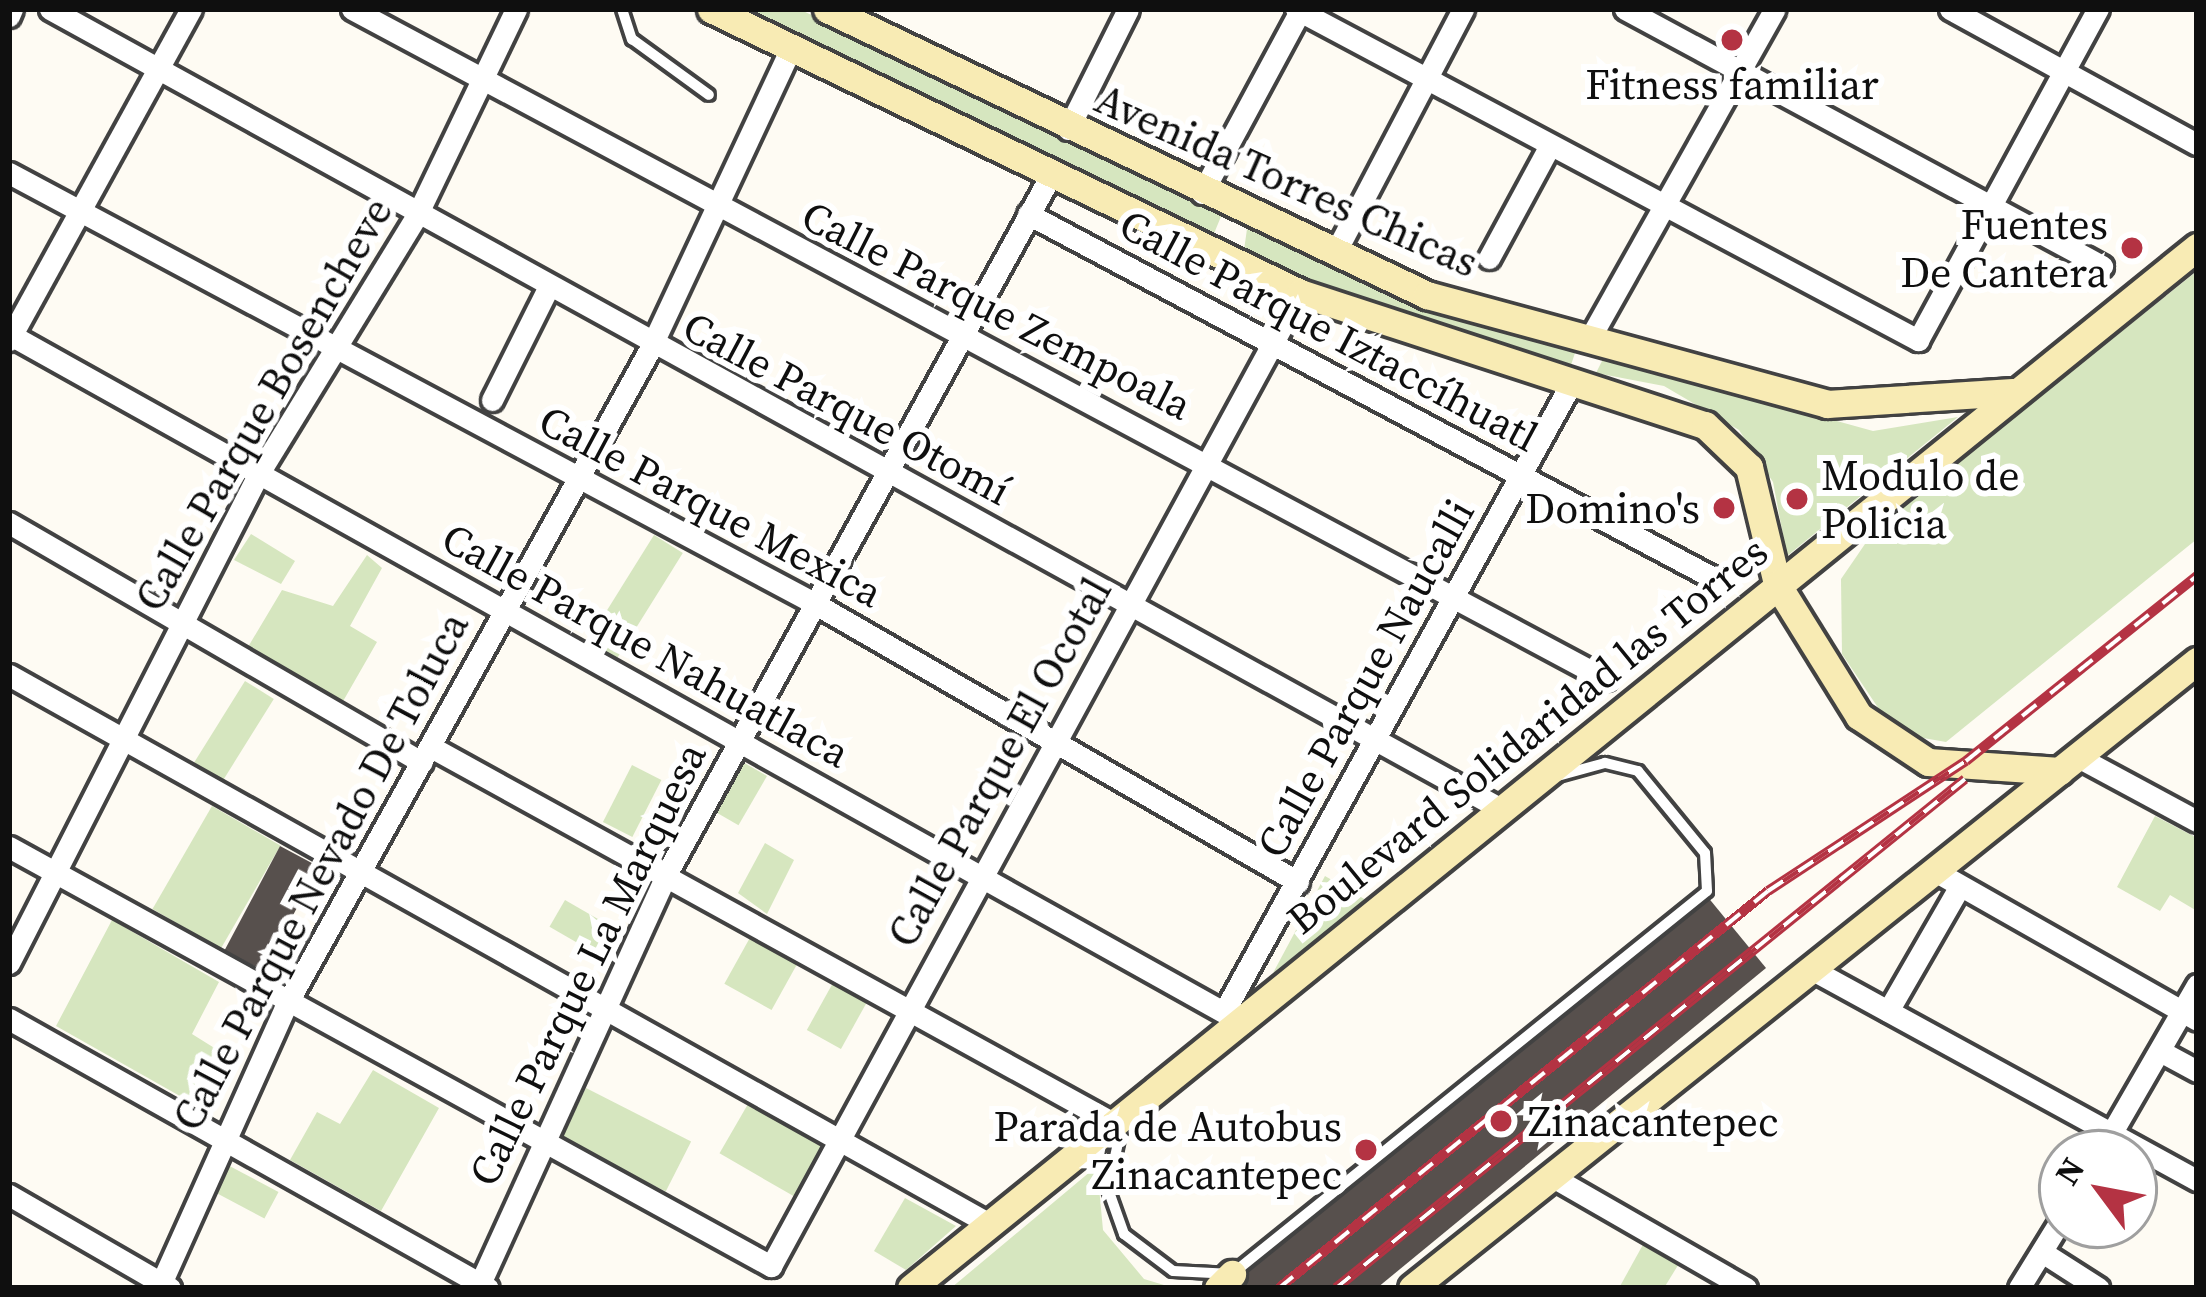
<!DOCTYPE html>
<html>
<head>
<meta charset="utf-8">
<style>
	body { margin:0 }
	#map { position:relative; width:2206px; height:1297px; overflow:hidden; background:#fefbf3; font-family:"Source Serif 4",serif }
	div>[style] { position:absolute }
	[style*='--x'] { left:calc(var(--x)*1px); top:calc(var(--y)*1px); width:calc(var(--w)*1px); rotate:calc(var(--a)*1deg) }
	.green>* { inset:0; background:#d6e6bf; transform-origin:0 0 }
	.building>* { inset:0; background:#57504d; transform-origin:0 0 }
	.roads { filter:drop-shadow(3px 0 #424242) drop-shadow(-3px 0 #424242) drop-shadow(0 3px #424242) drop-shadow(0 -3px #424242) }
	.service>* { height:10px; margin:-5px; padding:0 5px; transform-origin:5px; border-radius:5px; background:#fff }
	.minor>* { height:21px; margin:-10.5px; padding:0 10.5px; transform-origin:10.5px; border-radius:10.5px; background:#fff }
	.secondary>* { height:27px; margin:-13.5px; padding:0 13.5px; transform-origin:13.5px; border-radius:13.5px; background:#f8ebb4 }
	.rail>* { height:10px; margin-top:-5px; transform-origin:0; background:repeating-linear-gradient(90deg,#fff 0 18px,#b43343 0 36px); box-sizing:border-box; border-block:3px solid #b43343 }
	.dots>* { width:33px; height:33px; translate:-50% -50%; box-sizing:border-box; border:6px solid #fff; border-radius:50% }
	span { translate:-50% -50%; white-space:nowrap; text-align:center; line-height:1.15; -webkit-text-stroke:12px #fff; paint-order:stroke }
	.poi-label { font-size:42px; color:#0f0f0f }
	.right { translate:-100% -50%; text-align:right }
	.left { translate:0 -50%; text-align:left }
	.street-label { font-size:42px; color:#0f0f0f }
	.frame { position:absolute; inset:0; border:12px solid #0f0f0f; pointer-events:none }
	.north { position:absolute; left:2038px; top:1129px; width:120px; height:120px; box-sizing:border-box; background:#fff; border:3px solid #9f9f9f; border-radius:50%; rotate:302deg; font-size:33px; font-weight:700; line-height:48px; text-align:center; color:#0f0f0f }
	.north::after { content:''; display:block; margin:auto; width:42px; height:54px; background:#b43343; clip-path:polygon(50% 0,100% 100%,50% 72%,0 100%) }
</style>
</head>
<body>
<div id="map">
	<div class="green">
		<div style="clip-path:polygon(744px 9px,799px 9px,1049px 129px,1222px 214px,1213px 236px)"></div>
		<div style="clip-path:polygon(1247px 229px,1430px 304px,1577px 347px,1571px 365px,1426px 330px,1244px 250px)"></div>
		<div style="clip-path:polygon(2197px 271px,2197px 539px,1946px 742px,1895px 733px,1842px 654px,1841px 579px,1876px 528px)"></div>
		<div style="clip-path:polygon(1604px 357px,1873px 431px,1958px 417px,1787px 556px,1773px 482px,1739px 430px,1664px 386px,1596px 373px)"></div>
		<div style="clip-path:polygon(251px 534px,295px 561px,281px 584px,234px 560px)"></div>
		<div style="left:654px;top:535px;width:34px;height:129px;rotate:32deg"></div>
		<div style="clip-path:polygon(367px 555px,382px 568px,350px 626px,377px 642px,342px 703px,248px 647px,282px 590px,333px 606px)"></div>
		<div style="left:245px;top:681px;width:34px;height:96px;rotate:32deg"></div>
		<div style="left:741px;top:761px;width:30px;height:57px;rotate:30deg"></div>
		<div style="left:632px;top:765px;width:33px;height:64px;rotate:27deg"></div>
		<div style="left:212px;top:806px;width:79px;height:119px;rotate:30deg"></div>
		<div style="clip-path:polygon(2155px 816px,2197px 838px,2197px 911px,2170px 895px,2160px 911px,2117px 887px)"></div>
		<div style="clip-path:polygon(765px 843px,794px 860px,767px 914px,738px 893px)"></div>
		<div style="clip-path:polygon(1325px 876px,1366px 900px,1273px 973px)"></div>
		<div style="left:565px;top:900px;width:64px;height:31px;rotate:30deg"></div>
		<div style="clip-path:polygon(112px 920px,219px 982px,192px 1034px,216px 1049px,187px 1100px,56px 1026px)"></div>
		<div style="left:752px;top:934px;width:54px;height:57px;rotate:29deg"></div>
		<div style="left:834px;top:981px;width:39px;height:56px;rotate:29deg"></div>
		<div style="clip-path:polygon(373px 1070px,439px 1108px,381px 1211px,290px 1160px,317px 1112px,340px 1124px)"></div>
		<div style="left:586px;top:1088px;width:118px;height:56px;rotate:27deg"></div>
		<div style="left:748px;top:1104px;width:89px;height:57px;rotate:30deg"></div>
		<div style="left:222px;top:1162px;width:64px;height:30px;rotate:28deg"></div>
		<div style="clip-path:polygon(1097px 1166px,1103px 1230px,1144px 1279px,1174px 1288px,951px 1288px)"></div>
		<div style="clip-path:polygon(905px 1198px,956px 1226px,906px 1270px,874px 1251px)"></div>
		<div style="clip-path:polygon(1645px 1241px,1680px 1262px,1664px 1288px,1619px 1288px)"></div>
	</div>
	<div class="building">
		<div style="left:280px;top:846px;width:44px;height:118px;rotate:28deg"></div>
		<div style="clip-path:polygon(1702px 890px,1766px 968px,1377px 1288px,1248px 1288px,1236px 1274px)"></div>
	</div>
	<div class="roads">
		<div class="service">
			<div style="--x:622;--y:9;--w:32;--a:72"></div>
			<div style="--x:632;--y:39;--w:95;--a:36"></div>
			<div style="--x:1121;--y:1129;--w:61;--a:102.2"></div>
			<div style="--x:1108;--y:1189;--w:48;--a:70.4"></div>
			<div style="--x:1124;--y:1234;--w:61;--a:37.1"></div>
			<div style="--x:1173;--y:1271;--w:59;--a:2.9"></div>
			<div style="--x:1232;--y:1274;--w:610;--a:-38.88"></div>
			<div style="--x:1707;--y:891;--w:38;--a:-93"></div>
			<div style="--x:1705;--y:853;--w:106;--a:-129.3"></div>
			<div style="--x:1638;--y:771;--w:34;--a:-166"></div>
			<div style="--x:1605;--y:763;--w:50;--a:164.8"></div>
		</div>
		<div class="minor">
			<div style="--x:50;--y:9;--w:1659;--a:28.87"></div>
			<div style="--x:352;--y:9;--w:1422;--a:28.12"></div>
			<div style="--x:1296;--y:9;--w:705;--a:28.02"></div>
			<div style="--x:1918;--y:340;--w:377;--a:-61.5"></div>
			<div style="--x:1625;--y:9;--w:542;--a:28.32"></div>
			<div style="--x:1950;--y:9;--w:281;--a:28.7"></div>
			<div style="--x:9;--y:16;--w:8;--a:-67"></div>
			<div style="--x:1068;--y:129;--w:134;--a:-63.4"></div>
			<div style="--x:9;--y:173;--w:910;--a:28.11"></div>
			<div style="--x:812;--y:602;--w:561;--a:29.95"></div>
			<div style="--x:1202;--y:193;--w:207;--a:-61.7"></div>
			<div style="--x:1028;--y:214;--w:785;--a:27.97"></div>
			<div style="--x:1335;--y:253;--w:276;--a:-62.3"></div>
			<div style="--x:1489;--y:258;--w:128;--a:-61.6"></div>
			<div style="--x:9;--y:334;--w:1413;--a:29.18"></div>
			<div style="--x:1590;--y:338;--w:377;--a:-60.7"></div>
			<div style="--x:9;--y:340;--w:378;--a:-61.2"></div>
			<div style="--x:492;--y:400;--w:121;--a:-63.4"></div>
			<div style="--x:9;--y:523;--w:477;--a:30.1"></div>
			<div style="--x:9;--y:675;--w:1126;--a:29.25"></div>
			<div style="--x:431;--y:747;--w:781;--a:28.86"></div>
			<div style="--x:2078;--y:757;--w:135;--a:28.3"></div>
			<div style="--x:9;--y:847;--w:870;--a:28.81"></div>
			<div style="--x:771;--y:1266;--w:1108;--a:-61.47"></div>
			<div style="--x:1935;--y:871;--w:301;--a:29.6"></div>
			<div style="--x:9;--y:963;--w:550;--a:-62.97"></div>
			<div style="--x:259;--y:473;--w:300;--a:-58.5"></div>
			<div style="--x:416;--y:217;--w:231;--a:-64.3"></div>
			<div style="--x:1813;--y:970;--w:438;--a:28.7"></div>
			<div style="--x:1225;--y:1010;--w:717;--a:-61.08"></div>
			<div style="--x:1888;--y:1011;--w:144;--a:-60.1"></div>
			<div style="--x:9;--y:1019;--w:549;--a:29.32"></div>
			<div style="--x:2160;--y:1051;--w:42;--a:28.4"></div>
			<div style="--x:2100;--y:1153;--w:194;--a:-60"></div>
			<div style="--x:1551;--y:1176;--w:225;--a:29.9"></div>
			<div style="--x:9;--y:1195;--w:186;--a:30"></div>
			<div style="--x:2042;--y:1252;--w:67;--a:32.7"></div>
			<div style="--x:159;--y:1288;--w:308;--a:-65.8"></div>
			<div style="--x:285;--y:1007;--w:752;--a:-60.98"></div>
			<div style="--x:650;--y:349;--w:332;--a:-64.9"></div>
			<div style="--x:478;--y:1288;--w:458;--a:-65.5"></div>
			<div style="--x:668;--y:871;--w:797;--a:-61.18"></div>
			<div style="--x:2019;--y:1288;--w:82;--a:-58.4"></div>
		</div>
		<div class="secondary">
			<div style="--x:711;--y:9;--w:654;--a:25.74"></div>
			<div style="--x:1300;--y:293;--w:426;--a:18.1"></div>
			<div style="--x:1705;--y:425;--w:61;--a:43.7"></div>
			<div style="--x:1749;--y:467;--w:120;--a:76.5"></div>
			<div style="--x:1777;--y:584;--w:155;--a:58.2"></div>
			<div style="--x:1859;--y:716;--w:83;--a:33.7"></div>
			<div style="--x:1928;--y:762;--w:132;--a:3.9"></div>
			<div style="--x:827;--y:9;--w:665;--a:25.49"></div>
			<div style="--x:1427;--y:295;--w:415;--a:15.2"></div>
			<div style="--x:1827;--y:404;--w:186;--a:-3.7"></div>
			<div style="--x:911;--y:1288;--w:1655;--a:-38.99"></div>
			<div style="--x:1218;--y:1288;--w:20;--a:-45"></div>
			<div style="--x:1412;--y:1288;--w:1005;--a:-38.62"></div>
		</div>
	</div>
	<div class="rail">
		<div style="--x:1279;--y:1288;--w:630;--a:-39.07"></div>
		<div style="--x:1768;--y:891;--w:237;--a:-33.3"></div>
		<div style="--x:1966;--y:761;--w:296;--a:-38.7"></div>
		<div style="--x:1336;--y:1288;--w:809;--a:-38.98"></div>
	</div>
	<div class="dots">
		<div style="left:1732px;top:40px;background:#b43343"></div>
		<div style="left:2132px;top:248px;background:#b43343"></div>
		<div style="left:1797px;top:499px;background:#b43343"></div>
		<div style="left:1724px;top:508px;background:#b43343"></div>
		<div style="left:1501px;top:1121px;background:#b43343"></div>
		<div style="left:1366px;top:1150px;background:#b43343"></div>
	</div>
	<div class="poi-label">
		<span style="left:1732px;top:84px">Fitness familiar</span>
		<span class="right" style="left:2108px;top:248px">Fuentes<br>De Cantera</span>
		<span class="left" style="left:1821px;top:499px">Modulo de<br>Policia</span>
		<span class="right" style="left:1700px;top:508px">Domino's</span>
		<span class="left" style="left:1528px;top:1121px">Zinacantepec</span>
		<span class="right" style="left:1342px;top:1150px">Parada de Autobus<br>Zinacantepec</span>
	</div>
	<div class="street-label">
		<span style="left:1287px;top:180px;rotate:24deg">Avenida Torres Chicas</span>
		<span style="left:997px;top:310px;rotate:27deg">Calle Parque Zempoala</span>
		<span style="left:1329px;top:330px;rotate:28deg">Calle Parque Iztaccíhuatl</span>
		<span style="left:263px;top:404px;rotate:-60deg">Calle Parque Bosencheve</span>
		<span style="left:847px;top:408px;rotate:28deg">Calle Parque Otomí</span>
		<span style="left:711px;top:506px;rotate:28deg">Calle Parque Mexica</span>
		<span style="left:646px;top:645px;rotate:29deg">Calle Parque Nahuatlaca</span>
		<span style="left:1365px;top:678px;rotate:-61deg">Calle Parque Naucalli</span>
		<span style="left:1527px;top:735px;rotate:-39deg">Boulevard Solidaridad las Torres</span>
		<span style="left:999px;top:762px;rotate:-61deg">Calle Parque El Ocotal</span>
		<span style="left:320px;top:871px;rotate:-62deg">Calle Parque Nevado De Toluca</span>
		<span style="left:587px;top:964px;rotate:-64deg">Calle Parque La Marquesa</span>
	</div>
	<div class="frame"></div>
	<div class="north">N</div>
</div>
</body>
</html>
